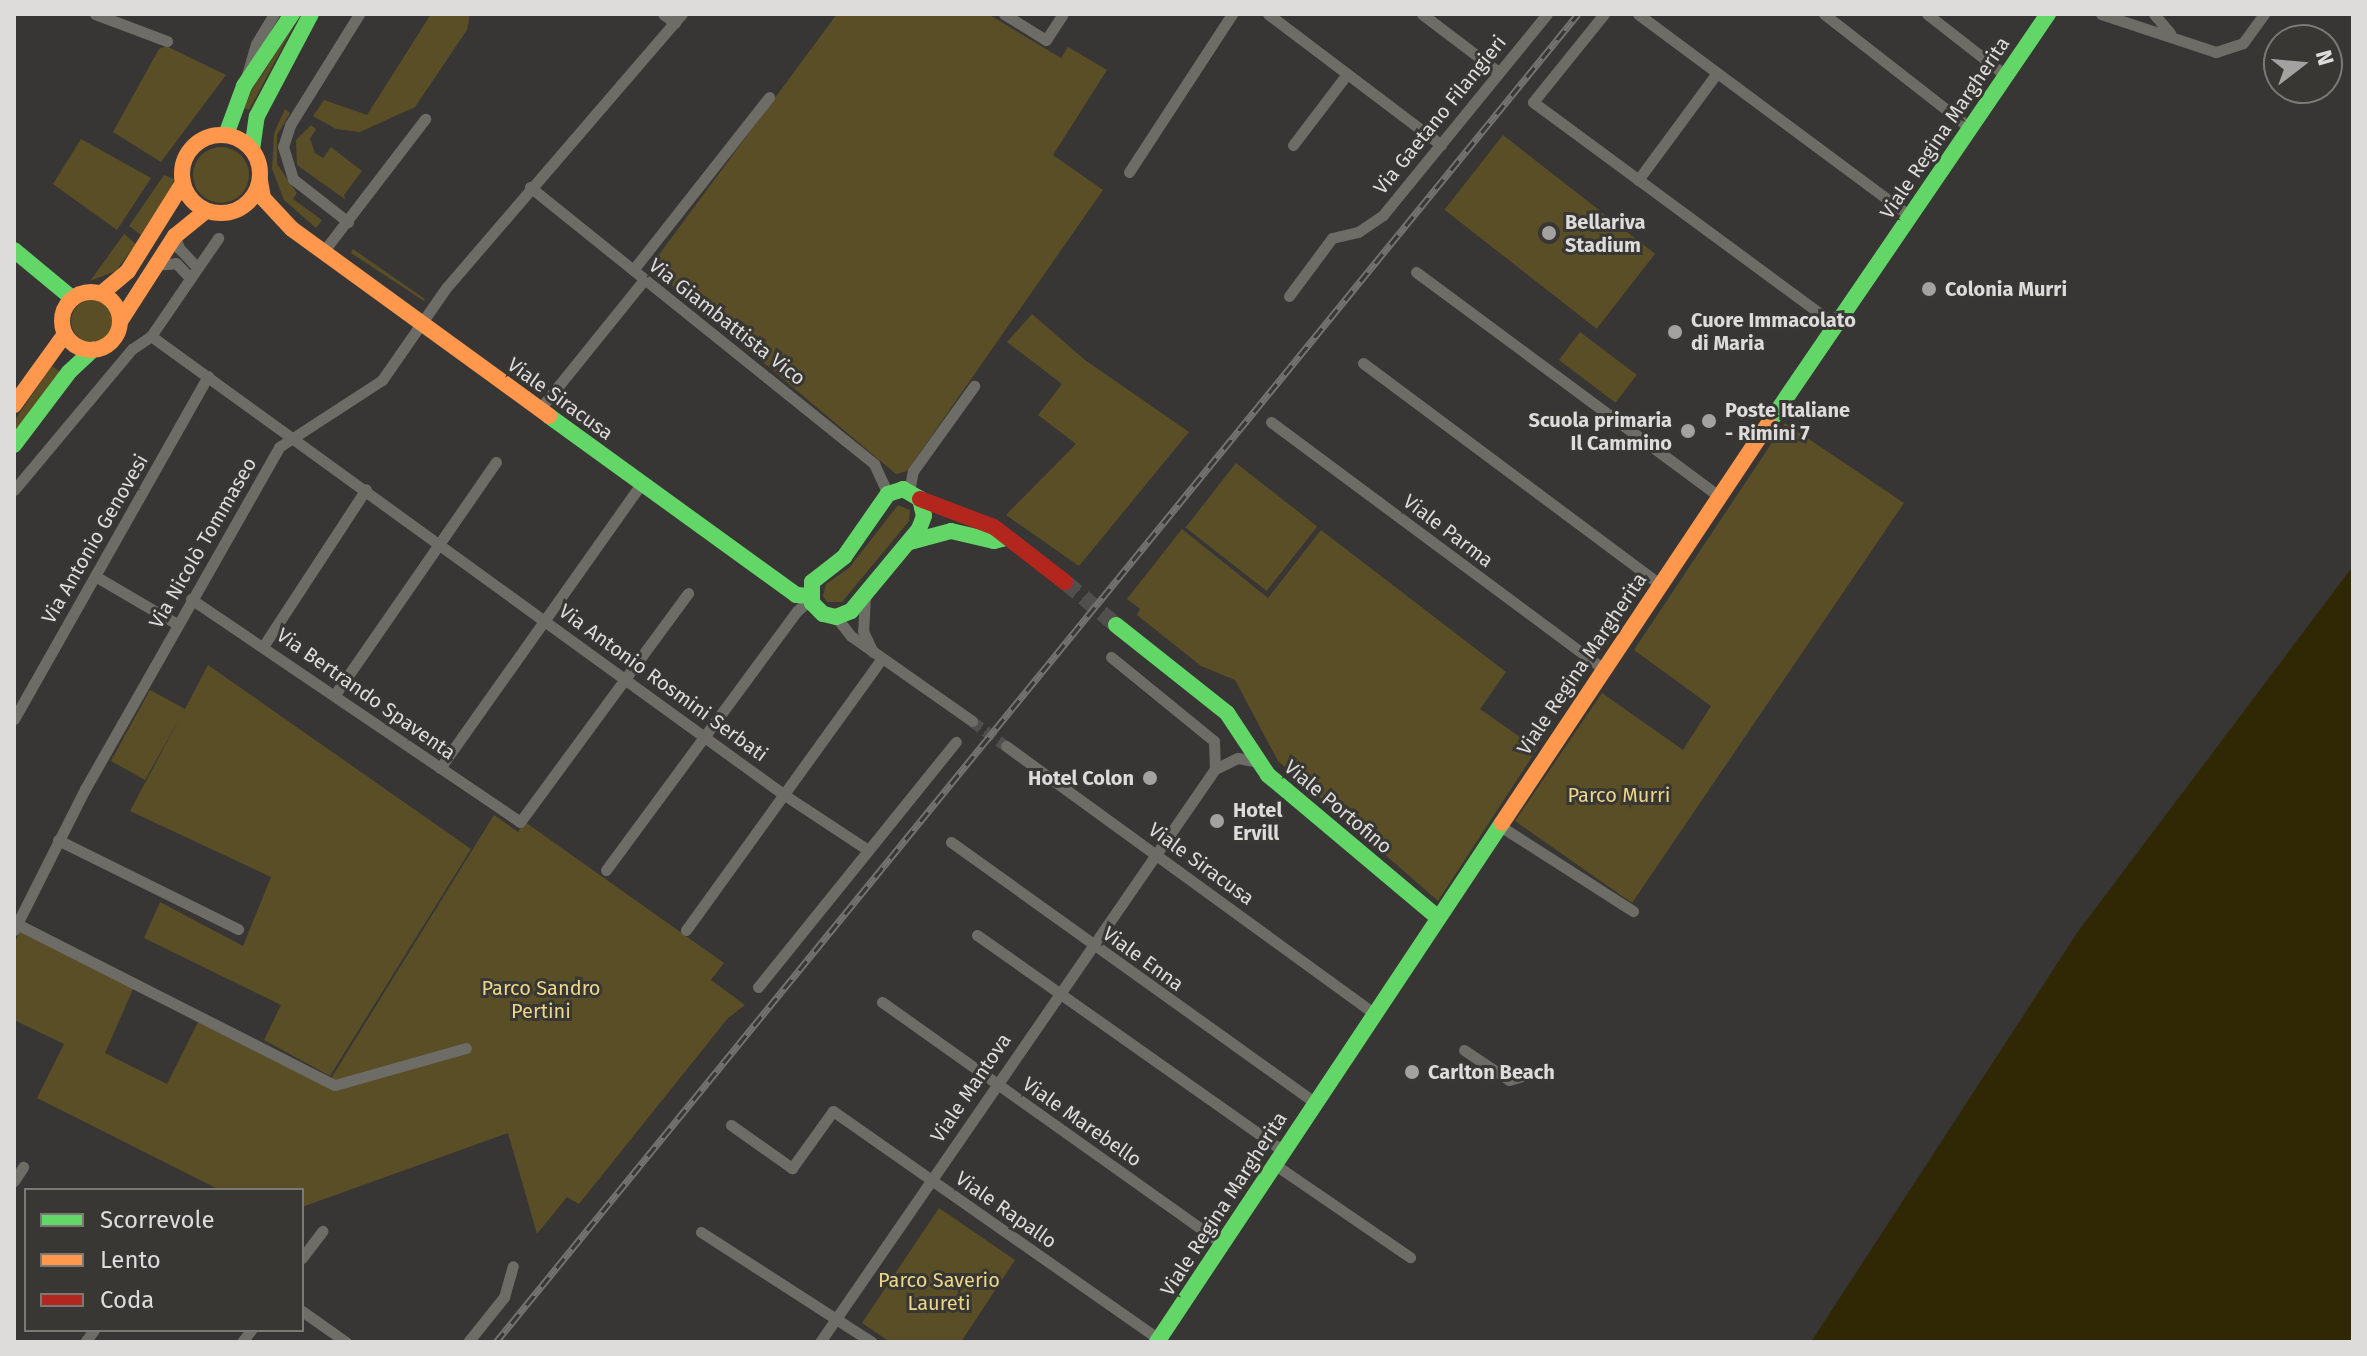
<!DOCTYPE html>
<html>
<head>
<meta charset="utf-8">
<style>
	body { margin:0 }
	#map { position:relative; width:2367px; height:1356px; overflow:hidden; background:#373635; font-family:"Fira Sans",sans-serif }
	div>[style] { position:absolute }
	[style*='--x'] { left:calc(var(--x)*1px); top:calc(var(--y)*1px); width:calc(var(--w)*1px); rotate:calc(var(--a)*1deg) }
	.green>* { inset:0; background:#594e26; transform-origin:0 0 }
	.round { border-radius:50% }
	.water>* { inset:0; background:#302705 }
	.street-tunnel>* { height:11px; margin-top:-5.5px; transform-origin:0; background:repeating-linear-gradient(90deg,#504f4e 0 11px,transparent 0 16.5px) }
	.secondary-tunnel>* { height:16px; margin-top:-8px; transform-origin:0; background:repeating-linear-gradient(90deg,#504f4e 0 16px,transparent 0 24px) }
	.street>* { height:11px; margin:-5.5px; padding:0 5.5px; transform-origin:5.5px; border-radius:5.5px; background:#6e6c66 }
	.fast>* { height:16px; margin:-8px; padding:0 8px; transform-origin:8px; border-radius:8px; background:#63d668 }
	.slow>* { height:16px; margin:-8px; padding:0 8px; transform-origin:8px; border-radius:8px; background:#ff974d }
	.slow>.ring { margin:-8px; padding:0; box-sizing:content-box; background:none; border:16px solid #ff974d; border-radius:50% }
	.jam>* { height:16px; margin:-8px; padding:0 8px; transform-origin:8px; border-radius:8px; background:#b3261e }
	.rail>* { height:7px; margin-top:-3.5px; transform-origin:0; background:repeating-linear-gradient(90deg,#383734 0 12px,#737270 0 24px); box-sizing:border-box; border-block:2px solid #737270 }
	.dots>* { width:22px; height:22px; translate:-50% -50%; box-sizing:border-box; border:4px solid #383734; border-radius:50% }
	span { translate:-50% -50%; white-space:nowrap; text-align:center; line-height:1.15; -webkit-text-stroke:6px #383734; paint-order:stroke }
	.street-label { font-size:20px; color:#dddcda }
	.poi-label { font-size:20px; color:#dddcda; font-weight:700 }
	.left { translate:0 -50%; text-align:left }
	.right { translate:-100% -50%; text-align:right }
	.park-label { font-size:20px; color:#ecd687 }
	.frame { position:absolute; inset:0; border:16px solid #dddcda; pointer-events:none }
	.legend { position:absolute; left:24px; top:1188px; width:280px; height:144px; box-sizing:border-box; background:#383734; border:2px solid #7a7976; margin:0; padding:10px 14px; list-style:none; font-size:24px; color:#dddcda }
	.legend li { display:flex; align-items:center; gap:16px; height:40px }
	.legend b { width:40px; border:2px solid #7a7976 }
	.north { position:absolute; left:2263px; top:24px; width:80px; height:80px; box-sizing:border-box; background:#383734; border:2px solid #7a7976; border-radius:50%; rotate:74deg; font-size:22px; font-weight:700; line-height:32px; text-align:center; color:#dddcda }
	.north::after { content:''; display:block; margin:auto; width:28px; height:36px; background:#a3a2a0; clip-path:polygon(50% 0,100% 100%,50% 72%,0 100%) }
</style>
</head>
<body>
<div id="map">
	<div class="green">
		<div style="clip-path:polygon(431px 14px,470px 14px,467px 30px,415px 107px,360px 132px,336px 129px,313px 116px,324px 100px,367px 115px)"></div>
		<div style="clip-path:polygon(837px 14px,988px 14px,1061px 58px,1068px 47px,1107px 70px,1053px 155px,1103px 190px,907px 471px,896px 474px,657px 273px,655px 260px)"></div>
		<div style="clip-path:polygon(294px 26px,249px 110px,244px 108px,253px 88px)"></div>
		<div style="clip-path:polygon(166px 46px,226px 75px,161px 162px,113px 132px,159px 49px)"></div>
		<div style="clip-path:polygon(285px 109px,290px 113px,277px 135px,277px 164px,297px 193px,293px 199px,322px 220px,316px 228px,284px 200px,272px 169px,274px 133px)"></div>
		<div style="clip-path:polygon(311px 125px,316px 129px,310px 139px,315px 153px,323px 158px,331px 147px,362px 171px,344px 195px,346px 200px,297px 165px,296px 140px)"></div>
		<div style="left:1503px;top:135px;width:193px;height:95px;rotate:38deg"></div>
		<div style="clip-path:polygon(81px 139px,151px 178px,117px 230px,53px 184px)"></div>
		<div class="round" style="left:193px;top:147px;width:56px;height:56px"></div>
		<div style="clip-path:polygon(164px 175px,174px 179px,171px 191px,141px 235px,129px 226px)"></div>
		<div style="clip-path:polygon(124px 234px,136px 244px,116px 271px,90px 281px)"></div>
		<div style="clip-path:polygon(353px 249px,425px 299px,424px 301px,351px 253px)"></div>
		<div class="round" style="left:71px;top:300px;width:42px;height:42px"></div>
		<div style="clip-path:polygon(1032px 314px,1085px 360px,1189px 432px,1079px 566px,1006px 515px,1076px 444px,1038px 415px,1062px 384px,1007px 342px)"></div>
		<div style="left:1580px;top:332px;width:71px;height:35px;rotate:37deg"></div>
		<div style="clip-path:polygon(52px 366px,60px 372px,14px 433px,14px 421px)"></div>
		<div style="clip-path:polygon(1785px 423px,1904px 503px,1632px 903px,1515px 821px,1602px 693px,1683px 750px,1711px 706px,1634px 650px)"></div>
		<div style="left:1236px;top:463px;width:103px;height:82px;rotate:38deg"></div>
		<div style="clip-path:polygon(898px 505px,910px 510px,909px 521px,842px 602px,827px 602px,823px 596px,826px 584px,849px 568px)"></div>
		<div style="clip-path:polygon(1182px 529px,1268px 598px,1321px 530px,1506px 672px,1480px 709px,1537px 749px,1438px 901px,1278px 761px,1235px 680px,1201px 666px,1137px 615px,1140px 609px,1127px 599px)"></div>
		<div style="clip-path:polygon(208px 665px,471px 849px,330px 1076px,264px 1040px,281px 1005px,144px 938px,160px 902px,243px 946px,271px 877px,130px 811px,181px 716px,145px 780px,111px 761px,150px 690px,185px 709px)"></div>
		<div style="clip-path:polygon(494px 815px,518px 832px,525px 822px,724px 963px,711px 980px,745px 1005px,728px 1018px,579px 1204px,567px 1197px,537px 1234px,508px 1133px,302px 1207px,302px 1190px,220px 1190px,37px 1098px,64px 1044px,14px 1020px,14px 944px,21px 929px,134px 987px,105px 1053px,167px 1084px,199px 1020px,327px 1085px)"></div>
		<div style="clip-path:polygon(939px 1208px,1015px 1260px,961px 1342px,890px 1342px,862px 1323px)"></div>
	</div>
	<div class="water">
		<div style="clip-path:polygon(2353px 566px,2353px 1342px,1811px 1342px,2077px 933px)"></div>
	</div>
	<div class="street-tunnel">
		<div style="--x:972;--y:721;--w:42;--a:36.3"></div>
	</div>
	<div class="secondary-tunnel">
		<div style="--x:1065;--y:582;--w:67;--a:40.1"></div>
	</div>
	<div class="street">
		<div style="--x:95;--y:14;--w:77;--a:20.6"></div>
		<div style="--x:663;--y:14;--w:15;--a:37"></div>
		<div style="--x:1004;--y:14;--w:49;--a:31.8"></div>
		<div style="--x:1046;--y:40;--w:31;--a:-57"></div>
		<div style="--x:1268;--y:14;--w:217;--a:37.1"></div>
		<div style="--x:1422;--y:14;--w:94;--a:37.2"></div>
		<div style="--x:1604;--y:14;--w:113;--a:128.9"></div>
		<div style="--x:1533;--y:102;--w:374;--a:36.4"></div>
		<div style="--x:1638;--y:14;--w:339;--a:36.6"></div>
		<div style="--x:1824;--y:14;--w:185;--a:38"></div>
		<div style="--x:1927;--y:14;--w:99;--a:38"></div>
		<div style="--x:2101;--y:14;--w:121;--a:18.3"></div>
		<div style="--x:2216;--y:52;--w:28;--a:-18"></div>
		<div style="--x:2243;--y:43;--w:36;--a:-54"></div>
		<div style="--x:2154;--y:14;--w:25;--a:50"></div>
		<div style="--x:247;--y:75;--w:32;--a:-74"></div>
		<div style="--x:256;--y:44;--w:35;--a:-59"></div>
		<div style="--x:1293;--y:145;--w:89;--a:-52.7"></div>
		<div style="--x:1129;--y:172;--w:189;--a:-56.9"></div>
		<div style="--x:1638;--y:180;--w:133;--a:-53.6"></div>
		<div style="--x:530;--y:187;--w:442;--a:38.8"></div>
		<div style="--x:874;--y:464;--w:33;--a:65"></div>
		<div style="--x:348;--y:222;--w:70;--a:-142"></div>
		<div style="--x:293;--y:179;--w:34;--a:-107"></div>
		<div style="--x:283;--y:147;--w:23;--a:-72"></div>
		<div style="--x:290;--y:125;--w:131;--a:-58.1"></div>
		<div style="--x:175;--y:236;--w:13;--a:72"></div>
		<div style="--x:179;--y:248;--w:26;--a:47"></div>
		<div style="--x:323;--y:252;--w:168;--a:-52.5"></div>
		<div style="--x:155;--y:265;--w:21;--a:-5"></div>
		<div style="--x:176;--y:263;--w:21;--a:47"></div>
		<div style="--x:633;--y:270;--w:220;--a:-51.8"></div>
		<div style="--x:1416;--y:272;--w:377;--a:36.5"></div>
		<div style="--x:1289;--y:296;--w:72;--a:-53.4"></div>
		<div style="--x:1332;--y:238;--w:27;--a:-13"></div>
		<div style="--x:1358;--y:232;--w:30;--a:-34"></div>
		<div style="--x:1383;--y:215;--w:259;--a:-50.8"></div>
		<div style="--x:151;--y:336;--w:781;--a:35.93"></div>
		<div style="--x:783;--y:794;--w:102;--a:33.4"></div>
		<div style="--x:1363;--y:363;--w:370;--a:36.7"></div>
		<div style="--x:539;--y:410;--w:167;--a:-51.1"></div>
		<div style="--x:1271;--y:422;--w:414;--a:36.6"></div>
		<div style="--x:14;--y:490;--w:184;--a:-50.1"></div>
		<div style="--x:132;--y:349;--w:23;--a:-34"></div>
		<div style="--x:151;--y:336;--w:119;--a:-55.6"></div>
		<div style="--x:909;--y:491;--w:20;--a:-79"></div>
		<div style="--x:913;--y:471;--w:105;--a:-54.3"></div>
		<div style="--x:95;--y:576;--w:95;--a:30.3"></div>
		<div style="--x:865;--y:596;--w:35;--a:93"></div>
		<div style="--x:863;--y:631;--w:23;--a:65"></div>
		<div style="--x:191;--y:599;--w:397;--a:34.1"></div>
		<div style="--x:520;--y:822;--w:284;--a:-53.7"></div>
		<div style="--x:836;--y:617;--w:24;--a:52"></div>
		<div style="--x:851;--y:636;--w:148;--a:35.1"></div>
		<div style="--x:264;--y:645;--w:186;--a:-56.8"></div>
		<div style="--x:1111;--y:657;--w:133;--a:39.2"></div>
		<div style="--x:1214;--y:741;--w:27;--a:88"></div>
		<div style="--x:336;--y:693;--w:281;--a:-55.3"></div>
		<div style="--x:14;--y:719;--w:394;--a:-60.5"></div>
		<div style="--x:1006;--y:746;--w:455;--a:36"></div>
		<div style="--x:440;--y:768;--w:348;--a:-54.7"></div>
		<div style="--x:1500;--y:826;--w:158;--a:32.6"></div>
		<div style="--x:58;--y:840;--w:201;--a:26.3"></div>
		<div style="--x:951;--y:842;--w:448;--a:35.6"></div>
		<div style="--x:606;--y:870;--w:322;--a:-53.6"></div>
		<div style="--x:797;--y:611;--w:18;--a:-41"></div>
		<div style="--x:17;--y:924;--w:356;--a:26.9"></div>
		<div style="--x:335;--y:1085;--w:136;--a:-15.8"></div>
		<div style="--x:14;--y:930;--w:158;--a:-63.3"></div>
		<div style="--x:85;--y:789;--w:393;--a:-60.4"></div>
		<div style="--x:279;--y:447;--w:123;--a:-33"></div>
		<div style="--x:382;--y:380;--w:112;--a:-55.2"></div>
		<div style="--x:446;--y:288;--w:362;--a:-49.3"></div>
		<div style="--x:686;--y:930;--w:335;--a:-54.2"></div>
		<div style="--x:977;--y:935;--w:375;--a:35.2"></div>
		<div style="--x:758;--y:987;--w:315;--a:-51.1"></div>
		<div style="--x:882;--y:1002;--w:418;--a:35.4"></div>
		<div style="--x:1464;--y:1050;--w:54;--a:33.7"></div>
		<div style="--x:1509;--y:1080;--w:14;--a:-17"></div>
		<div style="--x:731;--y:1125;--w:75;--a:35.2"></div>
		<div style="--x:792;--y:1168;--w:70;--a:-54.3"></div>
		<div style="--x:833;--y:1111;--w:398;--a:35"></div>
		<div style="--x:1274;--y:1164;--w:165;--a:34.4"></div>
		<div style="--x:14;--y:1181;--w:17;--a:-57"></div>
		<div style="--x:701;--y:1232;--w:203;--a:32.8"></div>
		<div style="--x:302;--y:1258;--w:34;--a:-53"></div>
		<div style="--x:302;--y:1311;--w:54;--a:35.2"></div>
		<div style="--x:85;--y:1342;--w:15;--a:-53"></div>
		<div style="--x:242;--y:1342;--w:15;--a:-53"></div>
		<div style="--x:468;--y:1342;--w:58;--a:-51.3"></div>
		<div style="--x:504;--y:1297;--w:32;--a:-74"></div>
		<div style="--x:820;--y:1342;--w:696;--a:-55.42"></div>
		<div style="--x:1215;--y:769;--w:25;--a:-26"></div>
		<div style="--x:1238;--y:758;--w:20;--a:11"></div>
	</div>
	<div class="fast">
		<div style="--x:226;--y:135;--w:52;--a:-69.8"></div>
		<div style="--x:244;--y:86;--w:87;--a:-56.3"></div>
		<div style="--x:252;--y:150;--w:34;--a:-82"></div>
		<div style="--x:257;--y:116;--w:115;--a:-62.1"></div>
		<div style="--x:14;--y:250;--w:75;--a:39.6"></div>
		<div style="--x:549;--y:416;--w:305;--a:35.9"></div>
		<div style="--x:796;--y:595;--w:14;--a:4"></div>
		<div style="--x:1769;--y:423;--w:495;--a:-55.7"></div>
		<div style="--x:14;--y:445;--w:91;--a:-53"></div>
		<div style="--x:69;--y:372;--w:33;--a:-43"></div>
		<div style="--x:903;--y:489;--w:20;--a:30"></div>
		<div style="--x:920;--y:499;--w:17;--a:77"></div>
		<div style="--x:924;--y:516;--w:14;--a:111"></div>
		<div style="--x:919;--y:529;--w:107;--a:129.7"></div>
		<div style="--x:851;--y:611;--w:16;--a:158"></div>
		<div style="--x:836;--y:617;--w:13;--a:-167"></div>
		<div style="--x:823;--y:614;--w:16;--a:-135"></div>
		<div style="--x:812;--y:603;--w:21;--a:-90"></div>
		<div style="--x:812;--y:582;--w:41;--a:-38"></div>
		<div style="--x:844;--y:557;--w:77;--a:-55.1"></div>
		<div style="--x:888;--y:494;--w:16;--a:-18"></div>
		<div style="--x:910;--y:542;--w:42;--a:-15"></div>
		<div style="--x:951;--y:531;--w:44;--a:13.1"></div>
		<div style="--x:994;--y:541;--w:11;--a:-15"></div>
		<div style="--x:1116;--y:625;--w:142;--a:38.4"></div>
		<div style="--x:1227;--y:713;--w:74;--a:56.5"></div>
		<div style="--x:1268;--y:775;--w:221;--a:40"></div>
		<div style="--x:1157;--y:1342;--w:623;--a:-56.39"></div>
	</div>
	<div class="slow">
		<div class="ring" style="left:182px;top:135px;width:62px;height:62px"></div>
		<div style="--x:260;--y:181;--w:17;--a:80"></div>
		<div style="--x:263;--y:198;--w:42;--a:46.9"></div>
		<div style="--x:292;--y:229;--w:318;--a:36"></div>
		<div class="ring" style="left:62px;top:292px;width:42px;height:42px"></div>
		<div style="--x:102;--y:293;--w:34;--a:-40"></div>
		<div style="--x:128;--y:271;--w:104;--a:-58"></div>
		<div style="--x:121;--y:320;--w:100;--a:-57.3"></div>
		<div style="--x:175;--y:236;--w:40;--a:-39"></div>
		<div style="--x:14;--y:405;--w:87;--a:-54.3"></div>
		<div style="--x:1502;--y:823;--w:481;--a:-56.3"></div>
	</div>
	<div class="jam">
		<div style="--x:920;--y:499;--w:79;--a:20.7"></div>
		<div style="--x:994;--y:527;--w:90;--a:37.8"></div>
	</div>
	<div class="rail">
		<div style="--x:496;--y:1342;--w:1713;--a:-50.83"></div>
	</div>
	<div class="dots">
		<div style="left:1549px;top:233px;background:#a3a2a0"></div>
		<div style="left:1929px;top:289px;background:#a3a2a0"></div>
		<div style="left:1675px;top:332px;background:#a3a2a0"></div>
		<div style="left:1709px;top:421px;background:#a3a2a0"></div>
		<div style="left:1688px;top:431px;background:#a3a2a0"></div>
		<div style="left:1150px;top:778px;background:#a3a2a0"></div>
		<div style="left:1217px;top:821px;background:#a3a2a0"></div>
		<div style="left:1412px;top:1072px;background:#a3a2a0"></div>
	</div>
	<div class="street-label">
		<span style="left:1440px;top:115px;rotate:-51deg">Via Gaetano Filangieri</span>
		<span style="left:1945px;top:128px;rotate:-56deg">Viale Regina Margherita</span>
		<span style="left:727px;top:322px;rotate:38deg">Via Giambattista Vico</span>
		<span style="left:560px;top:399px;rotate:36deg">Viale Siracusa</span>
		<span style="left:1448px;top:531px;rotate:37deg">Viale Parma</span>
		<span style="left:95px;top:539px;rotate:-60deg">Via Antonio Genovesi</span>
		<span style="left:203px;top:543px;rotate:-60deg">Via Nicolò Tommaseo</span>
		<span style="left:1582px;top:664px;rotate:-56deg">Viale Regina Margherita</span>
		<span style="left:663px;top:683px;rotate:36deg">Via Antonio Rosmini Serbati</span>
		<span style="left:366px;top:694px;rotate:35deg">Via Bertrando Spaventa</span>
		<span style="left:1338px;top:807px;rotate:40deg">Viale Portofino</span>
		<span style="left:1201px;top:864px;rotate:36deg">Viale Siracusa</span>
		<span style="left:1143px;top:959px;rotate:36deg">Viale Enna</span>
		<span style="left:971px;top:1088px;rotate:-56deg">Viale Mantova</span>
		<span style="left:1082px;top:1122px;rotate:35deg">Viale Marebello</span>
		<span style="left:1224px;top:1204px;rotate:-57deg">Viale Regina Margherita</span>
		<span style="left:1006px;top:1210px;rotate:35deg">Viale Rapallo</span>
	</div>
	<div class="poi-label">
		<span class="left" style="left:1565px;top:234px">Bellariva<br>Stadium</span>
		<span class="left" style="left:1945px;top:289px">Colonia Murri</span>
		<span class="left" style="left:1691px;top:332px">Cuore Immacolato<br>di Maria</span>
		<span class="left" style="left:1725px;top:422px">Poste Italiane<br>- Rimini 7</span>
		<span class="right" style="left:1672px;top:432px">Scuola primaria<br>Il Cammino</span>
		<span class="right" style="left:1134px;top:778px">Hotel Colon</span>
		<span class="left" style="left:1233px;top:822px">Hotel<br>Ervill</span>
		<span class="left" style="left:1428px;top:1072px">Carlton Beach</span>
	</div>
	<div class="park-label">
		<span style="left:1619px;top:795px">Parco Murri</span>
		<span style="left:541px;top:1000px">Parco Sandro<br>Pertini</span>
		<span style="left:939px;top:1292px">Parco Saverio<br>Laureti</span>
	</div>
	<div class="frame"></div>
	<ul class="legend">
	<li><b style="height:10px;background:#63d668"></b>Scorrevole</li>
	<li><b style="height:10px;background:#ff974d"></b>Lento</li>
	<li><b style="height:10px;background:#b3261e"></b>Coda</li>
	</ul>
	<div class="north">N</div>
</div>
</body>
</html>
